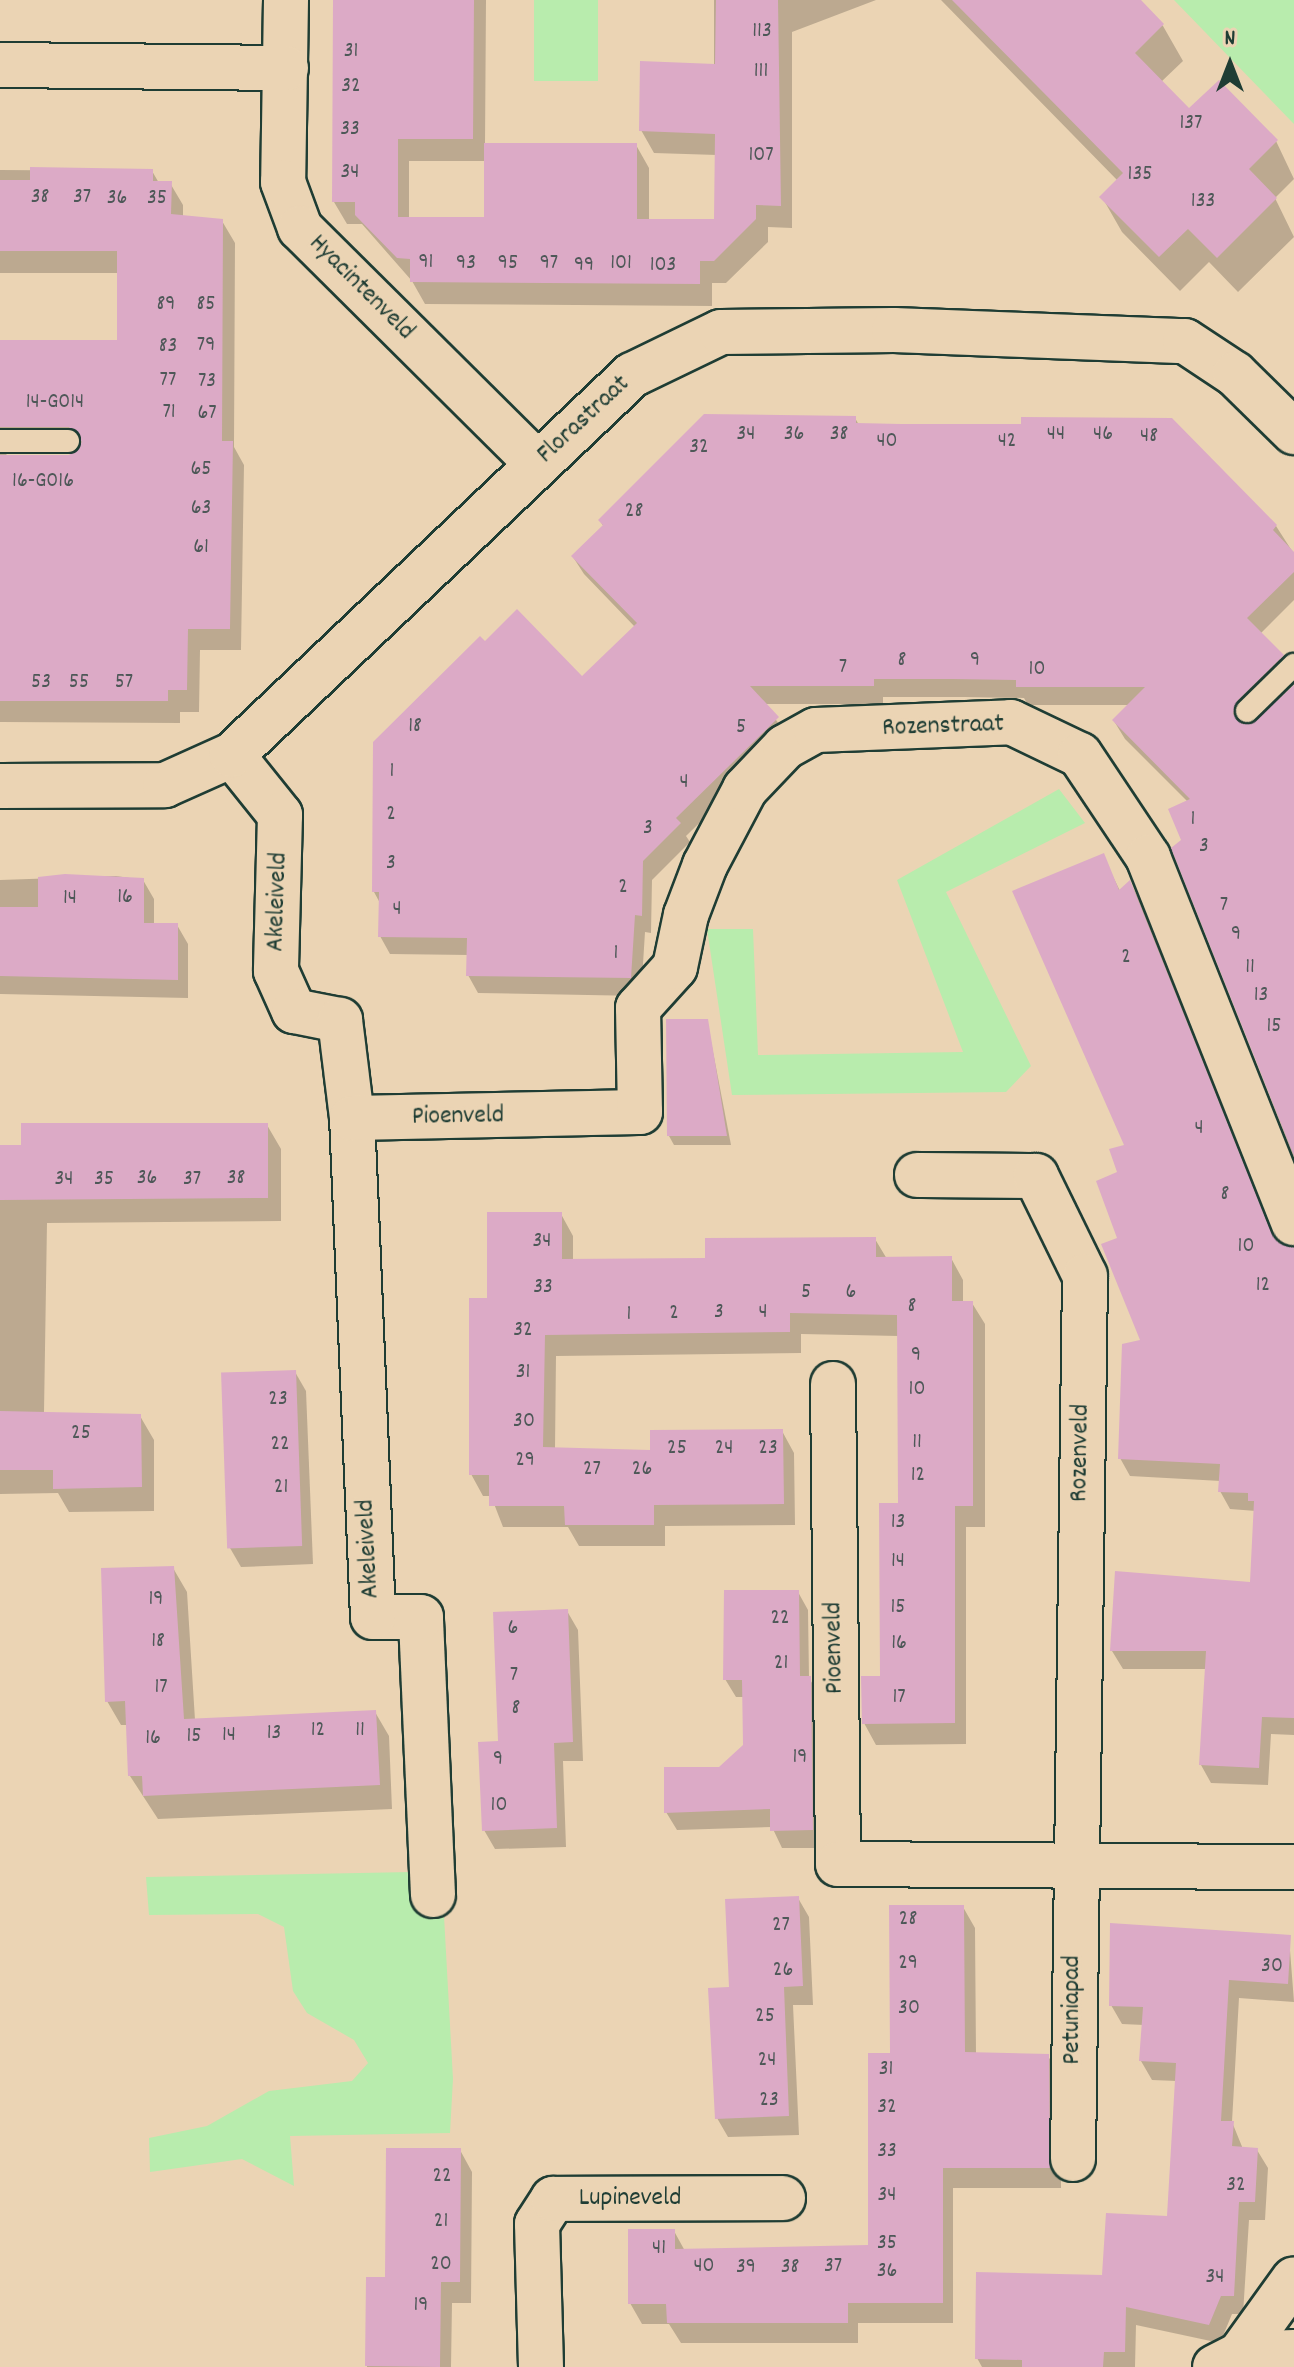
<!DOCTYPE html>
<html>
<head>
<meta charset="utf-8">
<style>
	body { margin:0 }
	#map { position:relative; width:1294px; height:2367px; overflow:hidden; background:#ebd4b4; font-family:Dekko,sans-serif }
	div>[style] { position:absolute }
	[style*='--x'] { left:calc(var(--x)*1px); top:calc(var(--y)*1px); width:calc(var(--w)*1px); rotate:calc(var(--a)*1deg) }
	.green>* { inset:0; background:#b8ecad; transform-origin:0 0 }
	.shadow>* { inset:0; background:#0003 }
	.building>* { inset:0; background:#dcaac6; transform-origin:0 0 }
	.roads { filter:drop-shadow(2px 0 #1f3d34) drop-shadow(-2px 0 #1f3d34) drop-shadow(0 2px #1f3d34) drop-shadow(0 -2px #1f3d34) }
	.service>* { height:22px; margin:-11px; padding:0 11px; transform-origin:11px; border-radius:11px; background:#ebd4b4 }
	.minor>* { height:44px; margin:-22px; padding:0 22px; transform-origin:22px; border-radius:22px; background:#ebd4b4 }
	span { translate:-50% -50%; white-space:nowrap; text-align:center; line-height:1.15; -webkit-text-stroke:6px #ebd4b4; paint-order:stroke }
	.number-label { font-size:22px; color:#4e5858 }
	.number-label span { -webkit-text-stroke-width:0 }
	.street-label { font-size:26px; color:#1f3d34 }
	.north { position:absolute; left:1190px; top:24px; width:80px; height:80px; -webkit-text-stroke:6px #ebd4b4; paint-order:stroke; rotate:0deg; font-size:22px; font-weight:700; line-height:32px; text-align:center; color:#1f3d34 }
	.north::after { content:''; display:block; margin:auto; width:28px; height:36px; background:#1f3d34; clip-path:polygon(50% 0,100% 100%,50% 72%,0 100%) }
</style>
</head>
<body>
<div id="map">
	<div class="green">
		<div style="left:534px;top:0;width:64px;height:81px"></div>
		<div style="clip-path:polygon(1174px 0,1294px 0,1294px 124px)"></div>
		<div style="clip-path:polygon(1059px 789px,1085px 823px,946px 892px,1031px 1066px,1006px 1092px,732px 1095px,707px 929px,753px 929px,758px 1055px,963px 1052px,897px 880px)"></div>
		<div style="clip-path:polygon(412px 1872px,412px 1888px,444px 1916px,453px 2079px,450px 2133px,290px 2136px,294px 2186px,242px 2159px,150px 2172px,149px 2138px,207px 2126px,269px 2091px,352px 2081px,368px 2063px,354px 2040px,307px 2013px,293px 1991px,284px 1927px,258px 1914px,149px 1915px,146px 1877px)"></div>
	</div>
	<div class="shadow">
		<div style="clip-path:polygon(evenodd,335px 0,486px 0,485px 145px,636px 145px,649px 168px,649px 221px,716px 221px,717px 155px,654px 153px,641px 130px,714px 66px,714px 0,876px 0,792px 32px,792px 228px,768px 227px,768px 242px,726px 283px,712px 283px,712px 306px,425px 304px,412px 281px,362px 224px,347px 224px,334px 202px,335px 0,409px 161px,486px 161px,486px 219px,409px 219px,409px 161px)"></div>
		<div style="clip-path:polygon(941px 0,1138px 0,1163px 26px,1183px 61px,1161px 82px,1189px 111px,1276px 141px,1294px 179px,1275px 198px,1294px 237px,1238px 292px,1209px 262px,1180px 291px,1122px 232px,1102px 197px,1118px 181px)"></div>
		<div style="clip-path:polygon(evenodd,0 170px,152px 171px,159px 183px,170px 183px,183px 205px,183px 217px,222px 221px,235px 243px,234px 447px,244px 465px,241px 650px,200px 650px,199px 712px,180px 712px,180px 723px,0 722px,0 341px,119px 342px,119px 273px,0 273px,0 170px,12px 449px,78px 449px,70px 457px,4px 457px,12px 449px)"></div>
		<div style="clip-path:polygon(855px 418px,859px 425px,1276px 526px,1294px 554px,1294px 600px,1260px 634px,1293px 675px,1246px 720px,1257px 723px,1294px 687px,1294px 1157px,1174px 848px,1184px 840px,1188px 802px,1125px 739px,1114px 721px,1130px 705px,1028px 705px,1024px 698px,964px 697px,883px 697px,883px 704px,764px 704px,788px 736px,686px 836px,690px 842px,652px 880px,651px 933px,645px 932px,641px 996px,478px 993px,468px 975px,469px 955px,390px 954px,380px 936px,380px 903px,374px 892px,635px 627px,584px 574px,573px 557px,604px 527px,600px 521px)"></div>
		<div style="clip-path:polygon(1103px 856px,1120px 891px,1130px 883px,1140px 901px,1276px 1242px,1294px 1247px,1294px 1735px,1271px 1734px,1268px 1785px,1211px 1783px,1201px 1765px,1207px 1669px,1123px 1669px,1112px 1651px,1252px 1584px,1256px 1511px,1230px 1509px,1220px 1491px,1221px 1481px,1130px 1476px,1120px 1458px,1143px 1341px,1120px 1239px,1120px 1174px,1126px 1147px)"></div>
		<div style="clip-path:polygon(116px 876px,143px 880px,154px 899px,154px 925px,177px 925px,188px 944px,188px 998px,0 994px,0 880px)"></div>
		<div style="clip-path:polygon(707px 1021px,731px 1145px,674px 1145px,669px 1136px)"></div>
		<div style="clip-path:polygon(267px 1125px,281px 1149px,281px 1221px,47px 1223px,44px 1413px,140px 1416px,154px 1440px,154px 1511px,69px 1512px,58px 1493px,0 1494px,0 1147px)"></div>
		<div style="clip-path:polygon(561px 1214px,573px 1236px,573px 1261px,707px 1260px,875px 1239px,887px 1259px,951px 1258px,963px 1280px,963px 1303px,972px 1303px,985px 1324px,985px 1527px,966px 1527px,966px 1744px,876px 1745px,864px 1723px,882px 1678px,900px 1505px,899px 1336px,801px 1334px,801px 1353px,556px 1356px,555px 1449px,652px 1452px,782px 1431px,794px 1453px,795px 1525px,665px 1526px,665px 1546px,579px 1546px,568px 1527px,503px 1527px,491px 1496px,483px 1496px,471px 1474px,489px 1300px)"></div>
		<div style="clip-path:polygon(295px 1372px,306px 1391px,313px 1564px,241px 1567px,230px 1548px)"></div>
		<div style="clip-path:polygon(173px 1568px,187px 1592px,195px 1720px,375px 1712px,389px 1736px,392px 1809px,158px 1819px,130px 1776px,128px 1725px,121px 1725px,107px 1701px)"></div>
		<div style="clip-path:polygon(798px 1592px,808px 1610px,809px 1678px,820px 1696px,822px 1848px,782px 1848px,772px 1827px,677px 1830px,666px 1812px,745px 1746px,744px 1697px,736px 1697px,725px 1679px)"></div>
		<div style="clip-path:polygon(567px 1611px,578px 1630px,583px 1761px,563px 1761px,566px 1847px,495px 1849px,484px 1830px,500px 1743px)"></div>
		<div style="clip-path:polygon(798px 1898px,809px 1917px,813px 2005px,793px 2005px,799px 2135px,728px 2137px,717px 2118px,731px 1989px)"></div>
		<div style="clip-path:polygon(963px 1907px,975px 1928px,976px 2054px,1048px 2056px,1060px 2076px,1061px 2188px,953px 2188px,953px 2323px,858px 2323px,858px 2343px,681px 2343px,669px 2324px,642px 2324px,630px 2303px,674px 2231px,685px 2251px,870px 2247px,892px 2055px)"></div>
		<div style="clip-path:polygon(1289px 1937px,1294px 2002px,1239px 1998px,1232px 2122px,1243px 2149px,1257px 2150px,1268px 2168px,1265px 2220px,1249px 2220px,1243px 2314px,1232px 2314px,1220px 2343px,1136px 2325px,1135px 2367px,982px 2367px,977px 2358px,1104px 2277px,1169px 2218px,1177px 2081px,1152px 2080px,1141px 2061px,1144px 2025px,1122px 2024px,1111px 2005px)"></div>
		<div style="clip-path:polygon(460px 2150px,472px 2172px,471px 2303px,452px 2303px,451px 2367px,367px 2367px,368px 2279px,387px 2279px)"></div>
	</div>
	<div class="building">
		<div style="clip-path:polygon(333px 0,474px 0,473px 139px,398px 139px,398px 217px,484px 217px,484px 143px,637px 143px,637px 219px,714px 219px,715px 134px,639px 131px,640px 61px,715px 64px,716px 0,778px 0,781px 206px,756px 205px,756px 219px,714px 261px,700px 261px,700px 284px,410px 282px,410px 259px,397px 258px,355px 215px,355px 202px,332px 202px)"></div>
		<div style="clip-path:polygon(952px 0,1141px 0,1164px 24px,1135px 53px,1189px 108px,1219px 80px,1278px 140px,1249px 169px,1277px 198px,1217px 258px,1188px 229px,1159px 257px,1099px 197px,1123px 173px)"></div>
		<div style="clip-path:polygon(30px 167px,153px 169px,153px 181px,172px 181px,171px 214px,223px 219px,222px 441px,233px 441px,230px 629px,188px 629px,187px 690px,168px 690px,168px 701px,0 701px,0 455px,69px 455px,82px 442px,69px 427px,0 427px,0 340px,117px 340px,117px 251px,0 251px,0 180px,30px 180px)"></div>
		<div style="clip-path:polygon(704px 414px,856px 416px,856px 423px,901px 424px,1021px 424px,1021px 417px,1172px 418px,1277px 525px,1273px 530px,1294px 552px,1294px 572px,1247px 618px,1284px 655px,1237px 701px,1233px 714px,1243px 724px,1251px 724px,1294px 685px,1294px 1156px,1171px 848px,1181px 840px,1168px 809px,1190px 799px,1112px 720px,1145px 687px,1016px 687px,1016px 680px,952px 679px,874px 679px,874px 686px,750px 686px,779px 717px,676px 818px,681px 823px,643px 861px,642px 916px,635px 915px,631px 978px,466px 976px,467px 938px,378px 937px,379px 892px,372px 892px,373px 742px,480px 636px,485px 641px,517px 609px,582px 676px,637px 623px,571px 556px,603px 525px,598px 520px)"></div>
		<div style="clip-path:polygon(1104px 853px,1119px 890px,1130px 880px,1271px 1232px,1279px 1243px,1294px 1247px,1294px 1718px,1262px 1717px,1259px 1768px,1199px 1765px,1206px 1651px,1110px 1651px,1115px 1571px,1250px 1582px,1254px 1501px,1248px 1501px,1248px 1493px,1218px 1492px,1220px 1464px,1118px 1459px,1122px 1344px,1140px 1340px,1101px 1244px,1117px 1238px,1096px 1181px,1117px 1172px,1109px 1149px,1124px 1145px,1012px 891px)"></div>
		<div style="clip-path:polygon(65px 874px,144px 878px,144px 923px,178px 923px,178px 980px,0 976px,0 907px,38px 907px,38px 877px)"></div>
		<div style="clip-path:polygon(666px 1019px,708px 1019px,727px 1136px,667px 1136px)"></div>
		<div style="clip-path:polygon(21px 1123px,268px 1123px,268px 1198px,0 1200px,0 1145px,21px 1145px)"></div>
		<div style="clip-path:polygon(487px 1212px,562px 1212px,562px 1259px,705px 1258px,705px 1238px,876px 1237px,876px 1257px,952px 1256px,952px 1301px,973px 1301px,973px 1506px,955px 1506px,955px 1723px,862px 1724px,861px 1676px,880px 1676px,879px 1503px,898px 1503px,897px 1315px,790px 1313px,790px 1332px,545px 1335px,543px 1447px,650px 1450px,650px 1430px,783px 1429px,784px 1504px,654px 1505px,654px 1525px,565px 1525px,564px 1506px,489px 1506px,489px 1475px,469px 1475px,469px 1298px,487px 1298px)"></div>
		<div style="left:296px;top:1370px;width:176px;height:75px;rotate:88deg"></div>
		<div style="clip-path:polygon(0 1411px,141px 1414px,142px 1487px,53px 1489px,53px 1470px,0 1470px)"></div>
		<div style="clip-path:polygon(174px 1566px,184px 1719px,376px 1710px,380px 1785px,143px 1796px,142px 1776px,128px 1776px,125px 1701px,105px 1702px,101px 1568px)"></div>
		<div style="clip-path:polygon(724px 1590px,799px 1590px,800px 1676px,811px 1676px,813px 1830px,770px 1831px,770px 1809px,664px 1813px,664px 1767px,719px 1767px,743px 1745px,742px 1680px,723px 1680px)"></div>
		<div style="clip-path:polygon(568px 1609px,573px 1742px,554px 1743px,557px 1828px,482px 1831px,478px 1742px,498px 1741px,493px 1612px)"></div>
		<div style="clip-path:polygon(799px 1896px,803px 1986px,784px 1987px,789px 2116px,715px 2119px,708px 1988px,729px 1987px,725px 1899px)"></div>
		<div style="clip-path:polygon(889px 1905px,964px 1905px,965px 2052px,1049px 2054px,1050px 2168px,943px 2168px,943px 2303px,848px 2303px,848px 2323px,667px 2323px,666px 2304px,628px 2304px,628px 2229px,675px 2229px,675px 2249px,868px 2245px,868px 2053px,890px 2053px)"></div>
		<div style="clip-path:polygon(1110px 1923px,1291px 1935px,1288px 1984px,1229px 1980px,1221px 2121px,1234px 2121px,1232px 2146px,1258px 2148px,1255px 2202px,1239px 2202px,1234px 2296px,1221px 2296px,1209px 2325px,1126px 2307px,1125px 2352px,1104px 2352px,1103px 2367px,1022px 2367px,1022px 2360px,975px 2359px,976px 2272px,1102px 2275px,1106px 2213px,1167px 2216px,1176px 2063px,1139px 2061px,1143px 2007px,1109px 2006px)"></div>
		<div style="clip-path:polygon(386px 2148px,461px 2148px,460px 2282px,441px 2282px,440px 2367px,365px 2366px,366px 2277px,385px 2277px)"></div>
	</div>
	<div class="roads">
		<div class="service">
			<div style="--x:0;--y:441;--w:68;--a:0"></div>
			<div style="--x:1247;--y:711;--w:66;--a:-44.4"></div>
		</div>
		<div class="minor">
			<div style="--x:286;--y:0;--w:182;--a:90.9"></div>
			<div style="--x:283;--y:182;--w:49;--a:69.7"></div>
			<div style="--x:300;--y:228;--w:334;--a:44.8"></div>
			<div style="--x:0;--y:65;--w:286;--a:0.6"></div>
			<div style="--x:232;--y:755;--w:77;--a:51.3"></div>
			<div style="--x:280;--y:815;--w:156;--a:91.5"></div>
			<div style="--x:276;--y:971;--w:44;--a:65.8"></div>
			<div style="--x:294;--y:1011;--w:47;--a:11.1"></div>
			<div style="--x:340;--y:1020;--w:99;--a:83"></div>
			<div style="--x:0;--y:786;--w:165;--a:-0.3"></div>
			<div style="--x:165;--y:785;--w:73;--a:-24.1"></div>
			<div style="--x:232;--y:755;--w:552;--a:-43.53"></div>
			<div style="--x:632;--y:375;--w:99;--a:-25.8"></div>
			<div style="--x:721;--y:332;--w:173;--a:-0.7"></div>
			<div style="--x:894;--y:330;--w:291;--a:2.2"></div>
			<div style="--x:1185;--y:341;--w:60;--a:33.4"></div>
			<div style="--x:1235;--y:374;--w:83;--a:44.5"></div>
			<div style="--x:917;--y:1175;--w:119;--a:0.5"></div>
			<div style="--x:1036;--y:1176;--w:111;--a:63.9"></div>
			<div style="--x:1085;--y:1276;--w:883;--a:90.78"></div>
			<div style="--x:833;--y:1384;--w:480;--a:89.4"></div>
			<div style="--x:838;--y:1864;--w:456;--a:0.4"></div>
			<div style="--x:433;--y:1895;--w:278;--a:-92.5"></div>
			<div style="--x:421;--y:1617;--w:48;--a:180"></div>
			<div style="--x:373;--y:1617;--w:499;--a:-92.4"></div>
			<div style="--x:352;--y:1118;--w:288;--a:-1.2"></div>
			<div style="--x:640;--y:1112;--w:104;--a:-91.1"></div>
			<div style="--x:638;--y:1008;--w:55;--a:-47.9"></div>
			<div style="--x:675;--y:967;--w:53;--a:-78.1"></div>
			<div style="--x:686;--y:915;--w:53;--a:-69.2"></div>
			<div style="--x:705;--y:865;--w:86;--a:-62.2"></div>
			<div style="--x:745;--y:789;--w:58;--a:-46.4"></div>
			<div style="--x:785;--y:747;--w:35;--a:-29"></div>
			<div style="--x:816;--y:730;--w:195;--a:-2.3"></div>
			<div style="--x:1011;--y:722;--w:76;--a:25.6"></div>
			<div style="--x:1080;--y:755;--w:123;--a:56.3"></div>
			<div style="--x:1148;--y:857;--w:394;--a:68.3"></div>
			<div style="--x:1240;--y:2354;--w:54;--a:-2.1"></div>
			<div style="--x:541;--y:2367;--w:143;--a:-91.6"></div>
			<div style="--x:537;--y:2224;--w:30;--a:-57"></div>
			<div style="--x:553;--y:2199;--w:230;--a:-0.2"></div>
			<div style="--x:1215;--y:2367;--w:28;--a:-27"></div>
			<div style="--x:1240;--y:2354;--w:92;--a:-54.2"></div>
		</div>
	</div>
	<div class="number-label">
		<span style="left:762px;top:32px">113</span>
		<span style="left:351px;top:52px">31</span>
		<span style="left:761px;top:72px">111</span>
		<span style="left:351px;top:87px">32</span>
		<span style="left:1191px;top:124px">137</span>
		<span style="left:350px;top:130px">33</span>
		<span style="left:761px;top:156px">107</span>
		<span style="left:350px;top:173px">34</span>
		<span style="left:1140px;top:175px">135</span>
		<span style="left:40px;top:198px">38</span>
		<span style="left:82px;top:198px">37</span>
		<span style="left:117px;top:199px">36</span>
		<span style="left:157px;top:199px">35</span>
		<span style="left:1203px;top:202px">133</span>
		<span style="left:426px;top:263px">91</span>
		<span style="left:466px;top:264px">93</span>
		<span style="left:508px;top:264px">95</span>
		<span style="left:549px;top:264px">97</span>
		<span style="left:621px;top:264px">101</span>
		<span style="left:584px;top:266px">99</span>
		<span style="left:663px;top:266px">103</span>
		<span style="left:166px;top:305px">89</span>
		<span style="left:206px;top:305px">85</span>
		<span style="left:206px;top:346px">79</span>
		<span style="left:168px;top:347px">83</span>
		<span style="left:168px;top:381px">77</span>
		<span style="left:207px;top:382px">73</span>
		<span style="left:55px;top:403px">14-G014</span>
		<span style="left:169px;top:413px">71</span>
		<span style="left:207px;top:414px">67</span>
		<span style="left:746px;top:435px">34</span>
		<span style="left:794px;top:435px">36</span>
		<span style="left:839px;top:435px">38</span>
		<span style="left:1056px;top:435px">44</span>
		<span style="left:1103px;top:435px">46</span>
		<span style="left:1149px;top:437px">48</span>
		<span style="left:887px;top:442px">40</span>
		<span style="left:1007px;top:442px">42</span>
		<span style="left:699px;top:448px">32</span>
		<span style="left:201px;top:470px">65</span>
		<span style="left:43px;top:482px">16-G016</span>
		<span style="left:201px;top:509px">63</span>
		<span style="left:634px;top:512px">28</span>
		<span style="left:201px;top:548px">61</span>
		<span style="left:902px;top:661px">8</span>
		<span style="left:975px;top:661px">9</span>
		<span style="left:843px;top:668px">7</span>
		<span style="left:1037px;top:670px">10</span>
		<span style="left:41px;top:683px">53</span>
		<span style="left:79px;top:683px">55</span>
		<span style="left:124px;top:683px">57</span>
		<span style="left:415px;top:727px">18</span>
		<span style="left:741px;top:728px">5</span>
		<span style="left:392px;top:772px">1</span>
		<span style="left:684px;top:783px">4</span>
		<span style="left:391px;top:815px">2</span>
		<span style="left:1193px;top:820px">1</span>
		<span style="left:648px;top:829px">3</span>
		<span style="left:1204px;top:847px">3</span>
		<span style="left:391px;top:864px">3</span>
		<span style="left:623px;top:888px">2</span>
		<span style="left:125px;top:898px">16</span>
		<span style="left:70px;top:899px">14</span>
		<span style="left:1224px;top:906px">7</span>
		<span style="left:397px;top:910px">4</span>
		<span style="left:1236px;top:935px">9</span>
		<span style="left:616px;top:954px">1</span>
		<span style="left:1126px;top:958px">2</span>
		<span style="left:1250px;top:968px">11</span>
		<span style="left:1261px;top:996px">13</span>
		<span style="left:1274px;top:1027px">15</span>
		<span style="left:1199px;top:1129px">4</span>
		<span style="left:147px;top:1179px">36</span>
		<span style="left:236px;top:1179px">38</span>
		<span style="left:64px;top:1180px">34</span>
		<span style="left:104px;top:1180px">35</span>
		<span style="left:192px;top:1180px">37</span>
		<span style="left:1225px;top:1195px">8</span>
		<span style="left:542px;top:1242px">34</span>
		<span style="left:1246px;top:1247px">10</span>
		<span style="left:1263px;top:1286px">12</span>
		<span style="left:543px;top:1288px">33</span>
		<span style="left:806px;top:1293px">5</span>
		<span style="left:851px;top:1293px">6</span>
		<span style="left:912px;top:1307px">8</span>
		<span style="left:719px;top:1313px">3</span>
		<span style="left:763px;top:1313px">4</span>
		<span style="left:674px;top:1314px">2</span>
		<span style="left:629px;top:1315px">1</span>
		<span style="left:523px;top:1331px">32</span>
		<span style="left:916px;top:1356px">9</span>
		<span style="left:523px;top:1373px">31</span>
		<span style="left:917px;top:1390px">10</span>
		<span style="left:278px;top:1400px">23</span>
		<span style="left:524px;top:1422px">30</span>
		<span style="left:81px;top:1434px">25</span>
		<span style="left:917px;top:1443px">11</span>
		<span style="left:280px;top:1445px">22</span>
		<span style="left:677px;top:1449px">25</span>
		<span style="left:724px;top:1449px">24</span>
		<span style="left:768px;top:1449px">23</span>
		<span style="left:525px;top:1461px">29</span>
		<span style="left:592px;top:1470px">27</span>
		<span style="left:642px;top:1470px">26</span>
		<span style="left:918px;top:1476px">12</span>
		<span style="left:281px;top:1488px">21</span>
		<span style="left:898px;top:1523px">13</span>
		<span style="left:898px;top:1562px">14</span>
		<span style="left:156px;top:1600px">19</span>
		<span style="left:898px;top:1608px">15</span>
		<span style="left:780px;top:1619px">22</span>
		<span style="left:513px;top:1629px">6</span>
		<span style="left:158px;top:1642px">18</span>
		<span style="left:899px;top:1644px">16</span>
		<span style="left:781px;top:1664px">21</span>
		<span style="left:514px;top:1676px">7</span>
		<span style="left:161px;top:1688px">17</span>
		<span style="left:899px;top:1698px">17</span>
		<span style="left:516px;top:1709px">8</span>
		<span style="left:318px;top:1731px">12</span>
		<span style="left:360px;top:1731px">11</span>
		<span style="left:274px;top:1734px">13</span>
		<span style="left:229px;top:1736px">14</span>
		<span style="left:194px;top:1737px">15</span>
		<span style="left:153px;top:1739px">16</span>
		<span style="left:800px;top:1758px">19</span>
		<span style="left:498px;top:1760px">9</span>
		<span style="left:499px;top:1806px">10</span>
		<span style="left:908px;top:1920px">28</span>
		<span style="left:781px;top:1926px">27</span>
		<span style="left:908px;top:1964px">29</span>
		<span style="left:1272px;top:1967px">30</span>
		<span style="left:783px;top:1971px">26</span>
		<span style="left:909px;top:2009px">30</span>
		<span style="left:765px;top:2017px">25</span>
		<span style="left:767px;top:2061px">24</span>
		<span style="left:886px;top:2070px">31</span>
		<span style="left:769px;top:2101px">23</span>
		<span style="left:887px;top:2108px">32</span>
		<span style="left:887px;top:2152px">33</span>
		<span style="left:442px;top:2177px">22</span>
		<span style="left:1236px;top:2186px">32</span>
		<span style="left:887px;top:2196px">34</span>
		<span style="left:441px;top:2222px">21</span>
		<span style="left:887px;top:2244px">35</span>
		<span style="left:659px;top:2249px">41</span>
		<span style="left:441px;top:2265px">20</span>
		<span style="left:704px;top:2267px">40</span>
		<span style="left:833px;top:2267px">37</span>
		<span style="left:746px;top:2268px">39</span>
		<span style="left:790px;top:2268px">38</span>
		<span style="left:887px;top:2272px">36</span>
		<span style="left:1215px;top:2278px">34</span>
		<span style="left:421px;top:2306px">19</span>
	</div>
	<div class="street-label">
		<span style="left:361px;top:288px;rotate:45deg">Hyacintenveld</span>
		<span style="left:584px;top:420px;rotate:-43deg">Florastraat</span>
		<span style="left:943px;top:727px;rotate:-2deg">Rozenstraat</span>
		<span style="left:278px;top:902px;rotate:-88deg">Akeleiveld</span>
		<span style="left:458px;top:1117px;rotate:-1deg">Pioenveld</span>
		<span style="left:1081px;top:1453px;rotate:-89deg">Rozenveld</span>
		<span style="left:369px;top:1549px;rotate:-93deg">Akeleiveld</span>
		<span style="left:835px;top:1648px;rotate:-91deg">Pioenveld</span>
		<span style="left:1073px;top:2010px;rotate:-90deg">Petuniapad</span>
		<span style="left:630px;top:2199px">Lupineveld</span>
	</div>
	<div class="north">N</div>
</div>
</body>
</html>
